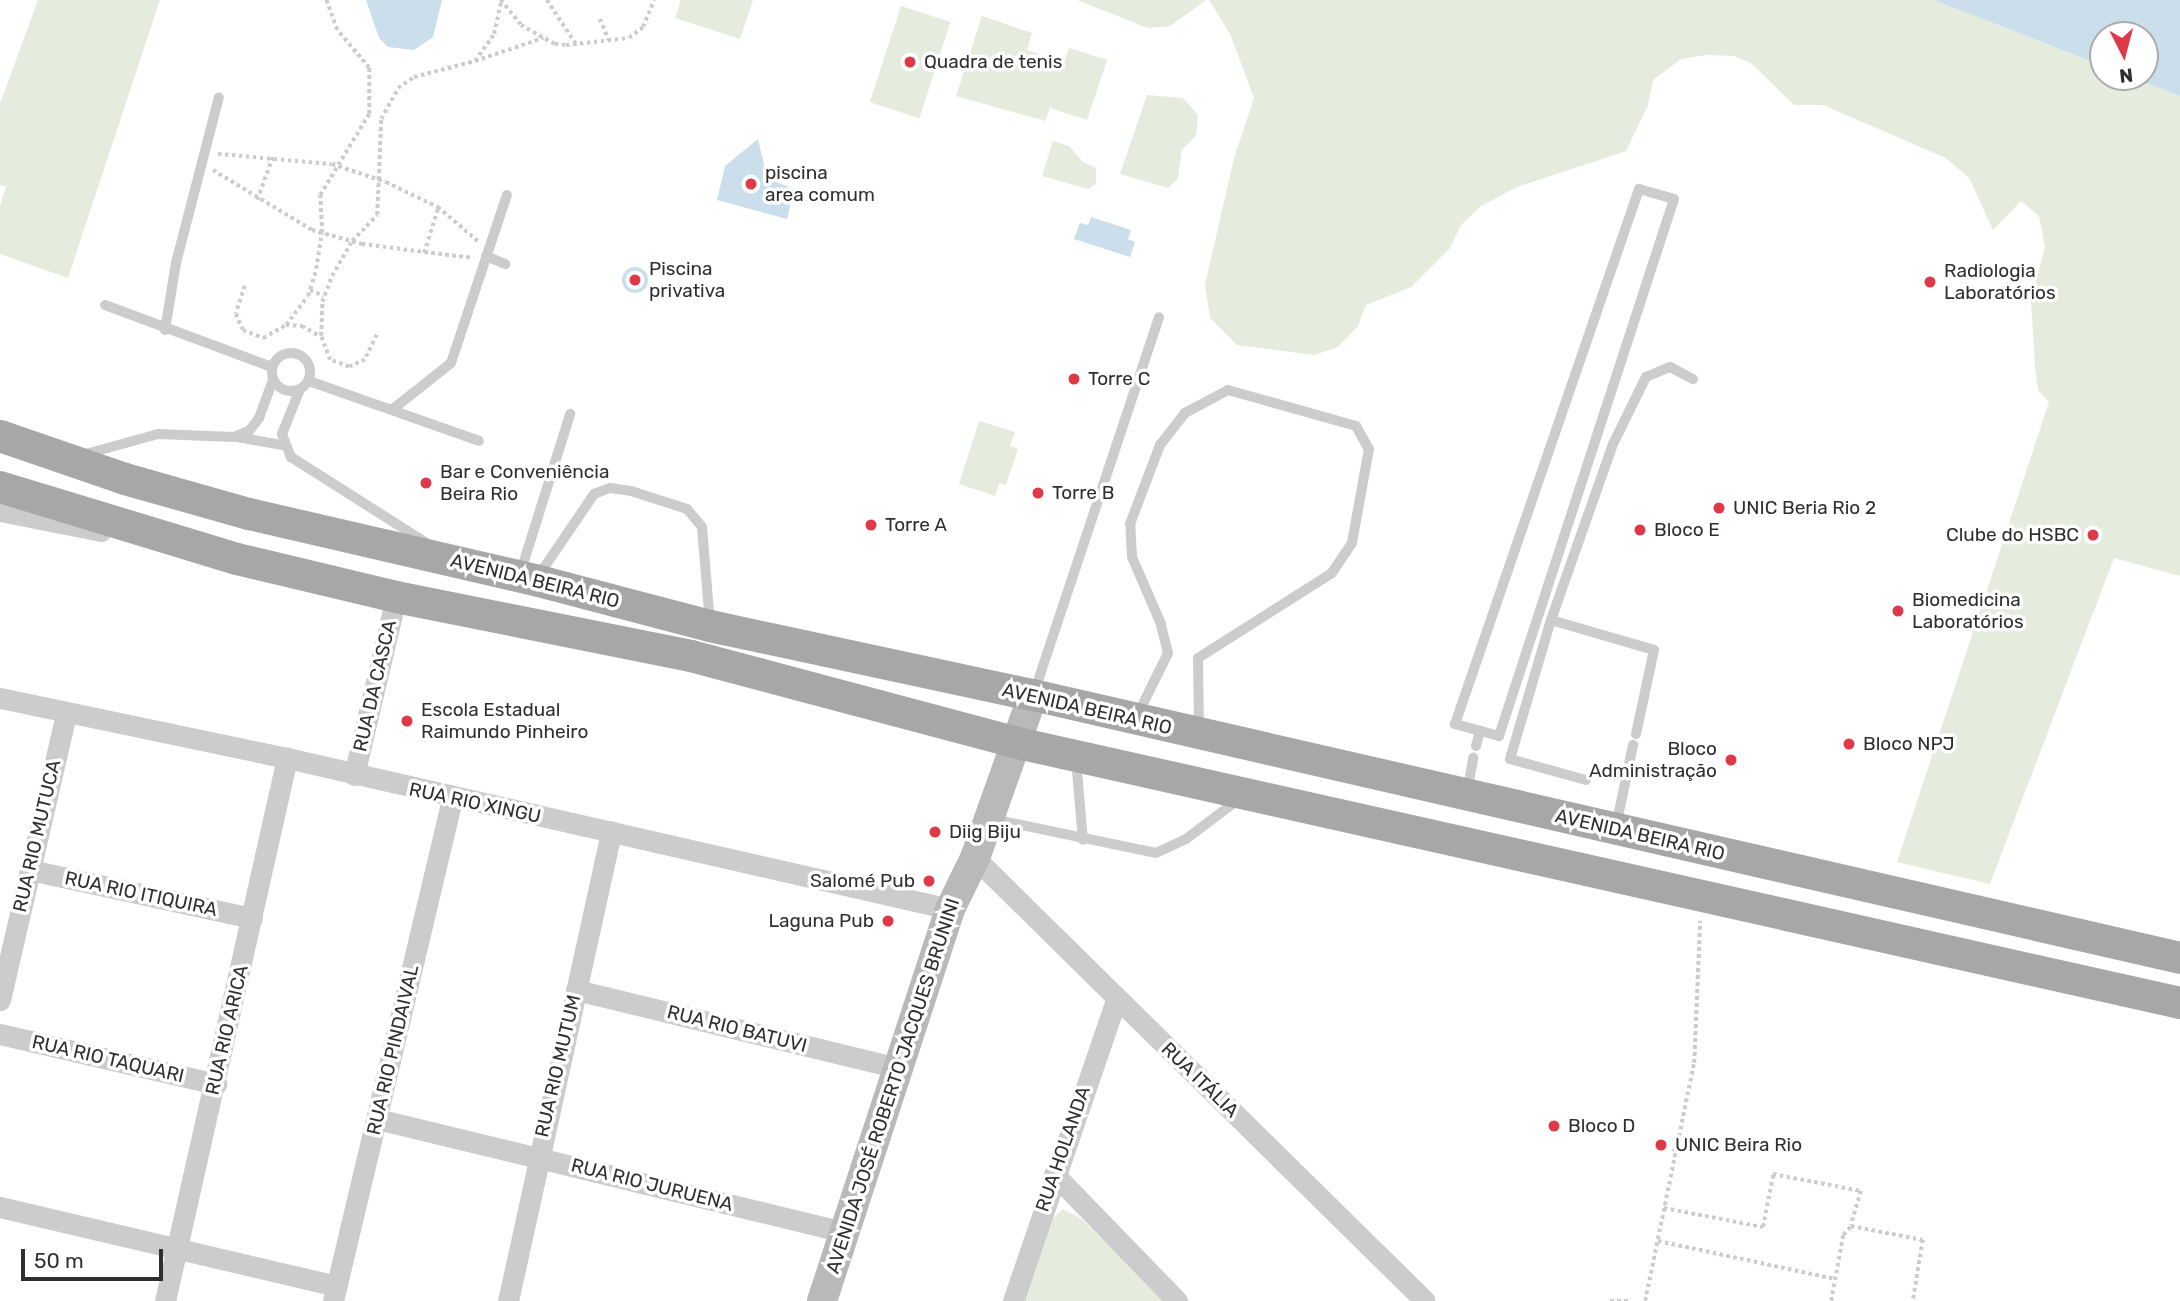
<!DOCTYPE html>
<html>
<head>
<meta charset="utf-8">
<style>
	body { margin:0 }
	#map { position:relative; width:2180px; height:1301px; overflow:hidden; background:#fff; font-family:Rubik,sans-serif }
	div>[style] { position:absolute }
	[style*='--x'] { left:calc(var(--x)*1px); top:calc(var(--y)*1px); width:calc(var(--w)*1px); rotate:calc(var(--a)*1deg) }
	.green>* { inset:0; background:#e5ebdd; transform-origin:0 0 }
	.water>* { inset:0; background:#cadeeb }
	.round { border-radius:50% }
	.path>* { height:3.5px; margin-top:-1.75px; transform-origin:0; background:repeating-linear-gradient(90deg,#ccc 0 3.5px,transparent 0 7px) }
	.service>* { height:10px; margin:-5px; padding:0 5px; transform-origin:5px; border-radius:5px; background:#ccc }
	.service>.ring { margin:-5px; padding:0; box-sizing:content-box; background:none; border:10px solid #ccc; border-radius:50% }
	.minor>* { height:21px; margin:-10.5px; padding:0 10.5px; transform-origin:10.5px; border-radius:10.5px; background:#ccc }
	.secondary>* { height:30px; margin:-15px; padding:0 15px; transform-origin:15px; border-radius:15px; background:#b9b9b9 }
	.primary>* { height:32px; margin:-16px; padding:0 16px; transform-origin:16px; border-radius:16px; background:#a7a7a7 }
	.dots>* { width:19px; height:19px; translate:-50% -50%; box-sizing:border-box; border:4px solid #fff; border-radius:50% }
	span { translate:-50% -50%; white-space:nowrap; text-align:center; line-height:1.15; -webkit-text-stroke:7px #fff; paint-order:stroke }
	.poi-label { font-size:19px; color:#2f2f2f }
	.left { translate:0 -50%; text-align:left }
	.right { translate:-100% -50%; text-align:right }
	.street-label { font-size:19px; color:#2f2f2f }
	.north { position:absolute; left:2089px; top:21px; width:70px; height:70px; box-sizing:border-box; background:#fff; border:2px solid #acacac; border-radius:50%; rotate:174deg; font-size:19px; font-weight:700; line-height:28px; text-align:center; color:#2f2f2f }
	.north::after { content:''; display:block; margin:auto; width:24px; height:32px; background:#df3846; clip-path:polygon(50% 0,100% 100%,50% 72%,0 100%) }
	.scale { position:absolute; left:21px; top:1249px; width:142px; height:32px; box-sizing:border-box; border:4px solid #2f2f2f; border-top:0; padding-left:9px; font-size:21px; line-height:24px; white-space:nowrap; color:#2f2f2f; -webkit-text-stroke:5px #fff; paint-order:stroke }
</style>
</head>
<body>
<div id="map">
	<div class="green">
		<div style="clip-path:polygon(38px 0,160px 0,68px 278px,0 254px,0 206px,6px 187px,0 185px,0 104px)"></div>
		<div style="clip-path:polygon(681px 0,753px 0,740px 39px,675px 18px)"></div>
		<div style="clip-path:polygon(1077px 0,1206px 0,1170px 26px,1148px 28px)"></div>
		<div style="clip-path:polygon(1209px 0,1934px 0,2103px 66px,2103px 77px,2131px 77px,2180px 96px,2180px 576px,2114px 558px,1990px 884px,1897px 862px,2049px 402px,2038px 390px,2035px 366px,2031px 301px,2045px 247px,2039px 216px,2021px 201px,1993px 230px,1969px 178px,1946px 158px,1823px 105px,1794px 105px,1751px 63px,1734px 56px,1706px 55px,1681px 59px,1653px 80px,1648px 105px,1626px 151px,1517px 187px,1481px 206px,1461px 225px,1450px 248px,1411px 287px,1366px 305px,1358px 326px,1338px 347px,1314px 355px,1237px 345px,1210px 318px,1205px 285px,1234px 158px,1254px 98px,1230px 34px)"></div>
		<div style="left:901px;top:6px;width:52px;height:101px;rotate:18deg"></div>
		<div style="clip-path:polygon(982px 16px,1032px 33px,1027px 50px,1064px 62px,1069px 48px,1107px 60px,1087px 120px,1050px 108px,1045px 121px,956px 96px)"></div>
		<div style="clip-path:polygon(1147px 95px,1183px 98px,1198px 115px,1196px 135px,1182px 150px,1178px 179px,1168px 188px,1120px 174px)"></div>
		<div style="clip-path:polygon(1053px 141px,1069px 146px,1083px 162px,1096px 168px,1096px 184px,1088px 189px,1042px 176px)"></div>
		<div style="clip-path:polygon(979px 421px,1015px 432px,1010px 446px,1018px 449px,1006px 485px,999px 483px,995px 496px,959px 484px)"></div>
		<div style="clip-path:polygon(1063px 1209px,1080px 1218px,1167px 1301px,1022px 1301px,1044px 1227px)"></div>
	</div>
	<div class="water">
		<div style="clip-path:polygon(366px 0,442px 0,433px 37px,414px 50px,388px 47px,379px 38px)"></div>
		<div style="clip-path:polygon(1934px 0,2180px 0,2180px 96px,2131px 77px,2145px 77px,2145px 35px,2103px 35px,2103px 66px)"></div>
		<div style="clip-path:polygon(758px 139px,767px 178px,794px 189px,787px 219px,717px 200px,725px 166px)"></div>
		<div style="clip-path:polygon(1091px 217px,1131px 230px,1128px 239px,1135px 242px,1130px 257px,1074px 239px,1080px 223px,1088px 225px)"></div>
		<div class="round" style="left:622px;top:267px;width:26px;height:26px"></div>
	</div>
	<div class="path">
		<div style="--x:501;--y:0;--w:32;--a:51"></div>
		<div style="--x:521;--y:25;--w:39;--a:29"></div>
		<div style="--x:555;--y:44;--w:11;--a:5"></div>
		<div style="--x:566;--y:45;--w:63;--a:-6.3"></div>
		<div style="--x:629;--y:38;--w:18;--a:-38"></div>
		<div style="--x:643;--y:27;--w:29;--a:-68"></div>
		<div style="--x:547;--y:0;--w:53;--a:56.6"></div>
		<div style="--x:600;--y:19;--w:23;--a:67"></div>
		<div style="--x:475;--y:61;--w:72;--a:-18.7"></div>
		<div style="--x:218;--y:154;--w:114;--a:5"></div>
		<div style="--x:332;--y:164;--w:57;--a:18.4"></div>
		<div style="--x:386;--y:182;--w:58;--a:25.7"></div>
		<div style="--x:438;--y:207;--w:54;--a:40.5"></div>
		<div style="--x:213;--y:170;--w:116;--a:31.2"></div>
		<div style="--x:312;--y:230;--w:52;--a:15.6"></div>
		<div style="--x:362;--y:244;--w:112;--a:7.2"></div>
		<div style="--x:257;--y:200;--w:47;--a:-70"></div>
		<div style="--x:424;--y:253;--w:47;--a:-72.7"></div>
		<div style="--x:245;--y:286;--w:29;--a:108"></div>
		<div style="--x:236;--y:314;--w:17;--a:66"></div>
		<div style="--x:243;--y:330;--w:22;--a:22"></div>
		<div style="--x:263;--y:338;--w:26;--a:-29"></div>
		<div style="--x:286;--y:325;--w:36;--a:-53"></div>
		<div style="--x:308;--y:296;--w:28;--a:-73"></div>
		<div style="--x:316;--y:269;--w:36;--a:-81"></div>
		<div style="--x:322;--y:233;--w:38;--a:-93"></div>
		<div style="--x:320;--y:195;--w:95;--a:-58.8"></div>
		<div style="--x:369;--y:114;--w:46;--a:-90"></div>
		<div style="--x:369;--y:68;--w:50;--a:-130.1"></div>
		<div style="--x:337;--y:30;--w:32;--a:-110"></div>
		<div style="--x:310;--y:290;--w:15;--a:23"></div>
		<div style="--x:286;--y:325;--w:16;--a:4"></div>
		<div style="--x:302;--y:326;--w:21;--a:29"></div>
		<div style="--x:377;--y:335;--w:28;--a:116"></div>
		<div style="--x:365;--y:360;--w:17;--a:156"></div>
		<div style="--x:349;--y:367;--w:20;--a:-160"></div>
		<div style="--x:330;--y:360;--w:26;--a:-111"></div>
		<div style="--x:321;--y:336;--w:34;--a:-88"></div>
		<div style="--x:322;--y:302;--w:28;--a:-69"></div>
		<div style="--x:332;--y:276;--w:40;--a:-60.3"></div>
		<div style="--x:352;--y:241;--w:36;--a:-46"></div>
		<div style="--x:377;--y:215;--w:96;--a:-87.6"></div>
		<div style="--x:381;--y:119;--w:35;--a:-61"></div>
		<div style="--x:398;--y:88;--w:19;--a:-35"></div>
		<div style="--x:414;--y:77;--w:63;--a:-14.7"></div>
		<div style="--x:475;--y:61;--w:33;--a:-55"></div>
		<div style="--x:494;--y:34;--w:35;--a:-78"></div>
		<div style="--x:1666;--y:1147;--w:10;--a:17"></div>
		<div style="--x:1664;--y:1208;--w:101;--a:10.9"></div>
		<div style="--x:1763;--y:1227;--w:54;--a:-79.3"></div>
		<div style="--x:1773;--y:1174;--w:90;--a:10.9"></div>
		<div style="--x:1861;--y:1191;--w:36;--a:106"></div>
		<div style="--x:1851;--y:1226;--w:73;--a:11"></div>
		<div style="--x:1923;--y:1240;--w:62;--a:99.3"></div>
		<div style="--x:1658;--y:1241;--w:181;--a:12.1"></div>
		<div style="--x:1610;--y:1301;--w:19;--a:0"></div>
		<div style="--x:1645;--y:1301;--w:243;--a:-78.4"></div>
		<div style="--x:1694;--y:1063;--w:142;--a:-87.6"></div>
		<div style="--x:1831;--y:1301;--w:67;--a:-79.7"></div>
		<div style="--x:1843;--y:1235;--w:12;--a:-48"></div>
	</div>
	<div class="service">
		<div style="--x:1639;--y:189;--w:36;--a:16"></div>
		<div style="--x:1674;--y:199;--w:565;--a:108.05"></div>
		<div style="--x:1499;--y:736;--w:46;--a:-164.7"></div>
		<div style="--x:1455;--y:724;--w:566;--a:-71.02"></div>
		<div style="--x:486;--y:256;--w:21;--a:23"></div>
		<div style="--x:105;--y:305;--w:178;--a:20.4"></div>
		<div style="--x:165;--y:330;--w:68;--a:-80.7"></div>
		<div style="--x:176;--y:263;--w:171;--a:-75.5"></div>
		<div class="ring" style="left:272px;top:353px;width:28px;height:28px"></div>
		<div style="--x:309;--y:381;--w:180;--a:19.4"></div>
		<div style="--x:300;--y:389;--w:48;--a:111.8"></div>
		<div style="--x:282;--y:434;--w:25;--a:69"></div>
		<div style="--x:291;--y:457;--w:159;--a:32.4"></div>
		<div style="--x:393;--y:409;--w:74;--a:-38.4"></div>
		<div style="--x:451;--y:363;--w:177;--a:-71.6"></div>
		<div style="--x:237;--y:437;--w:46;--a:10.1"></div>
		<div style="--x:82;--y:455;--w:79;--a:-15.4"></div>
		<div style="--x:158;--y:434;--w:76;--a:2.3"></div>
		<div style="--x:234;--y:437;--w:16;--a:-22"></div>
		<div style="--x:249;--y:431;--w:16;--a:-52"></div>
		<div style="--x:259;--y:418;--w:40;--a:-69.8"></div>
		<div style="--x:520;--y:574;--w:168;--a:-72.6"></div>
		<div style="--x:537;--y:578;--w:102;--a:-55.8"></div>
		<div style="--x:594;--y:494;--w:17;--a:-21"></div>
		<div style="--x:610;--y:488;--w:21;--a:8"></div>
		<div style="--x:631;--y:491;--w:59;--a:17.8"></div>
		<div style="--x:687;--y:509;--w:23;--a:50"></div>
		<div style="--x:702;--y:527;--w:97;--a:85.3"></div>
		<div style="--x:1551;--y:620;--w:107;--a:16.2"></div>
		<div style="--x:1654;--y:650;--w:86;--a:102.1"></div>
		<div style="--x:1034;--y:693;--w:396;--a:-71.6"></div>
		<div style="--x:1137;--y:716;--w:70;--a:-63.8"></div>
		<div style="--x:1168;--y:653;--w:30;--a:-104"></div>
		<div style="--x:1161;--y:624;--w:73;--a:-113.4"></div>
		<div style="--x:1132;--y:557;--w:33;--a:-93"></div>
		<div style="--x:1130;--y:524;--w:85;--a:-69.2"></div>
		<div style="--x:1160;--y:445;--w:41;--a:-52"></div>
		<div style="--x:1185;--y:413;--w:49;--a:-28.1"></div>
		<div style="--x:1228;--y:390;--w:133;--a:15.7"></div>
		<div style="--x:1356;--y:426;--w:26;--a:61"></div>
		<div style="--x:1369;--y:449;--w:96;--a:100.3"></div>
		<div style="--x:1352;--y:543;--w:36;--a:124"></div>
		<div style="--x:1332;--y:573;--w:159;--a:147.6"></div>
		<div style="--x:1198;--y:658;--w:71;--a:89.2"></div>
		<div style="--x:1476;--y:746;--w:16;--a:-75"></div>
		<div style="--x:1076;--y:759;--w:81;--a:85.1"></div>
		<div style="--x:1586;--y:780;--w:79;--a:-164.6"></div>
		<div style="--x:1510;--y:759;--w:145;--a:-73.6"></div>
		<div style="--x:1551;--y:620;--w:187;--a:-70.6"></div>
		<div style="--x:1613;--y:444;--w:75;--a:-63.8"></div>
		<div style="--x:1646;--y:377;--w:26;--a:-23"></div>
		<div style="--x:1670;--y:367;--w:26;--a:28"></div>
		<div style="--x:1467;--y:793;--w:36;--a:-80"></div>
		<div style="--x:992;--y:819;--w:167;--a:11.7"></div>
		<div style="--x:1156;--y:853;--w:33;--a:-25"></div>
		<div style="--x:1186;--y:839;--w:66;--a:-37"></div>
		<div style="--x:1616;--y:826;--w:83;--a:-78.1"></div>
	</div>
	<div class="minor">
		<div style="--x:0;--y:511;--w:103;--a:11.2"></div>
		<div style="--x:0;--y:698;--w:293;--a:11.8"></div>
		<div style="--x:287;--y:758;--w:680;--a:12.83"></div>
		<div style="--x:354;--y:775;--w:183;--a:-76.7"></div>
		<div style="--x:975;--y:858;--w:631;--a:44.55"></div>
		<div style="--x:30;--y:870;--w:227;--a:12.2"></div>
		<div style="--x:576;--y:990;--w:331;--a:13.6"></div>
		<div style="--x:0;--y:1000;--w:294;--a:-77"></div>
		<div style="--x:0;--y:1034;--w:222;--a:13"></div>
		<div style="--x:377;--y:1119;--w:480;--a:13.6"></div>
		<div style="--x:1054;--y:1174;--w:177;--a:45.9"></div>
		<div style="--x:0;--y:1207;--w:345;--a:13.2"></div>
		<div style="--x:165;--y:1301;--w:557;--a:-77.34"></div>
		<div style="--x:333;--y:1301;--w:516;--a:-76.66"></div>
		<div style="--x:508;--y:1301;--w:481;--a:-77.6"></div>
		<div style="--x:1013;--y:1301;--w:320;--a:-71.1"></div>
	</div>
	<div class="secondary">
		<div style="--x:822;--y:1301;--w:412;--a:-71.9"></div>
		<div style="--x:950;--y:909;--w:57;--a:-63.9"></div>
		<div style="--x:975;--y:858;--w:173;--a:-70.4"></div>
	</div>
	<div class="primary">
		<div style="--x:0;--y:436;--w:132;--a:19"></div>
		<div style="--x:125;--y:479;--w:129;--a:15.8"></div>
		<div style="--x:249;--y:514;--w:294;--a:13"></div>
		<div style="--x:535;--y:580;--w:181;--a:14.7"></div>
		<div style="--x:710;--y:626;--w:330;--a:12.1"></div>
		<div style="--x:1033;--y:695;--w:1177;--a:12.91"></div>
		<div style="--x:0;--y:487;--w:248;--a:16.9"></div>
		<div style="--x:237;--y:559;--w:163;--a:13.4"></div>
		<div style="--x:396;--y:597;--w:301;--a:11.3"></div>
		<div style="--x:691;--y:656;--w:338;--a:14.9"></div>
		<div style="--x:1018;--y:743;--w:1191;--a:12.61"></div>
	</div>
	<div class="dots">
		<div style="left:910px;top:62px;background:#df3846"></div>
		<div style="left:751px;top:184px;background:#df3846"></div>
		<div style="left:635px;top:280px;background:#df3846"></div>
		<div style="left:1930px;top:282px;background:#df3846"></div>
		<div style="left:1074px;top:379px;background:#df3846"></div>
		<div style="left:426px;top:483px;background:#df3846"></div>
		<div style="left:1038px;top:493px;background:#df3846"></div>
		<div style="left:1719px;top:508px;background:#df3846"></div>
		<div style="left:871px;top:525px;background:#df3846"></div>
		<div style="left:1640px;top:530px;background:#df3846"></div>
		<div style="left:2093px;top:535px;background:#df3846"></div>
		<div style="left:1898px;top:611px;background:#df3846"></div>
		<div style="left:407px;top:721px;background:#df3846"></div>
		<div style="left:1849px;top:744px;background:#df3846"></div>
		<div style="left:1731px;top:760px;background:#df3846"></div>
		<div style="left:935px;top:832px;background:#df3846"></div>
		<div style="left:929px;top:881px;background:#df3846"></div>
		<div style="left:888px;top:921px;background:#df3846"></div>
		<div style="left:1554px;top:1126px;background:#df3846"></div>
		<div style="left:1661px;top:1145px;background:#df3846"></div>
	</div>
	<div class="poi-label">
		<span class="left" style="left:924px;top:62px">Quadra de tenis</span>
		<span class="left" style="left:765px;top:184px">piscina<br>area comum</span>
		<span class="left" style="left:649px;top:280px">Piscina<br>privativa</span>
		<span class="left" style="left:1944px;top:282px">Radiologia<br>Laboratórios</span>
		<span class="left" style="left:1088px;top:379px">Torre C</span>
		<span class="left" style="left:440px;top:483px">Bar e Conveniência<br>Beira Rio</span>
		<span class="left" style="left:1052px;top:493px">Torre B</span>
		<span class="left" style="left:1733px;top:508px">UNIC Beria Rio 2</span>
		<span class="left" style="left:885px;top:525px">Torre A</span>
		<span class="left" style="left:1654px;top:530px">Bloco E</span>
		<span class="right" style="left:2079px;top:535px">Clube do HSBC</span>
		<span class="left" style="left:1912px;top:611px">Biomedicina<br>Laboratórios</span>
		<span class="left" style="left:421px;top:721px">Escola Estadual<br>Raimundo Pinheiro</span>
		<span class="left" style="left:1863px;top:744px">Bloco NPJ</span>
		<span class="right" style="left:1717px;top:760px">Bloco<br>Administração</span>
		<span class="left" style="left:949px;top:832px">Diig Biju</span>
		<span class="right" style="left:915px;top:881px">Salomé Pub</span>
		<span class="right" style="left:874px;top:921px">Laguna Pub</span>
		<span class="left" style="left:1568px;top:1126px">Bloco D</span>
		<span class="left" style="left:1675px;top:1145px">UNIC Beira Rio</span>
	</div>
	<div class="street-label">
		<span style="left:535px;top:581px;rotate:14deg">AVENIDA BEIRA RIO</span>
		<span style="left:375px;top:686px;rotate:-77deg">RUA DA CASCA</span>
		<span style="left:1087px;top:709px;rotate:13deg">AVENIDA BEIRA RIO</span>
		<span style="left:475px;top:803px;rotate:12deg">RUA RIO XINGU</span>
		<span style="left:1640px;top:835px;rotate:13deg">AVENIDA BEIRA RIO</span>
		<span style="left:37px;top:836px;rotate:-77deg">RUA RIO MUTUCA</span>
		<span style="left:141px;top:894px;rotate:12deg">RUA RIO ITIQUIRA</span>
		<span style="left:737px;top:1029px;rotate:14deg">RUA RIO BATUVI</span>
		<span style="left:227px;top:1030px;rotate:-77deg">RUA RIO ARICA</span>
		<span style="left:393px;top:1050px;rotate:-77deg">RUA RIO PINDAIVAL</span>
		<span style="left:108px;top:1059px;rotate:13deg">RUA RIO TAQUARI</span>
		<span style="left:558px;top:1066px;rotate:-77deg">RUA RIO MUTUM</span>
		<span style="left:1200px;top:1080px;rotate:44deg">RUA ITÁLIA</span>
		<span style="left:893px;top:1086px;rotate:-72deg">AVENIDA JOSÉ ROBERTO JACQUES BRUNINI</span>
		<span style="left:1063px;top:1149px;rotate:-71deg">RUA HOLANDA</span>
		<span style="left:652px;top:1185px;rotate:14deg">RUA RIO JURUENA</span>
	</div>
	<div class="north">N</div>
	<div class="scale">50 m</div>
</div>
</body>
</html>
